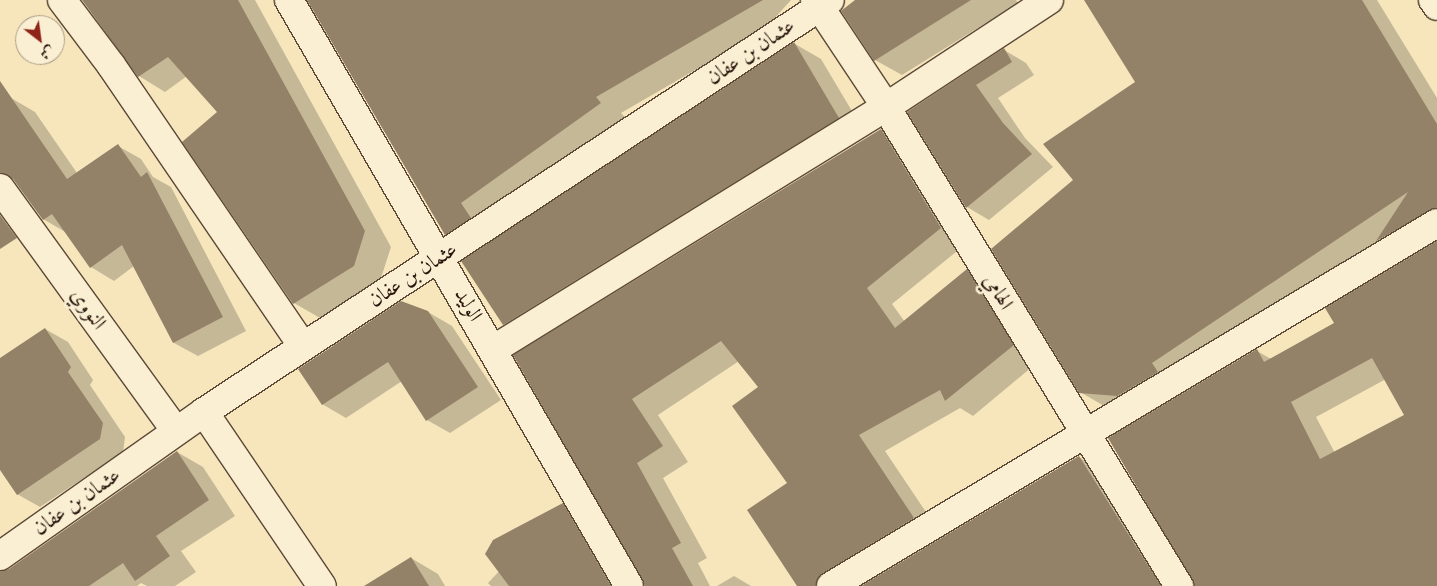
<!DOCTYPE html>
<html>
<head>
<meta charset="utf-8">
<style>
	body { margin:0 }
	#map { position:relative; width:1437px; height:586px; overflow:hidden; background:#f7e6bc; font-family:"IM FELL Double Pica",Amiri,serif }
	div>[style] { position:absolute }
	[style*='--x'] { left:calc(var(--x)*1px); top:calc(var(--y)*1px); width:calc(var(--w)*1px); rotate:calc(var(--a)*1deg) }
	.shadow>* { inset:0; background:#0003 }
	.building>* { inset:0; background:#948268 }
	.roads { filter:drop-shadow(1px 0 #5c4938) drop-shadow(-1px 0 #5c4938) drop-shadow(0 1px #5c4938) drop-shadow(0 -1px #5c4938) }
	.street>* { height:28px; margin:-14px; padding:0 14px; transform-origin:14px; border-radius:14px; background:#faefd3 }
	span { translate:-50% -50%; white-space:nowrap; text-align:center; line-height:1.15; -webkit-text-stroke:5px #faefd3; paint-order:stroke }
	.street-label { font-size:21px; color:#29150c }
	.north { position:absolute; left:15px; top:15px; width:50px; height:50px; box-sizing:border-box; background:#faefd3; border:1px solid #a69883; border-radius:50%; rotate:150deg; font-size:14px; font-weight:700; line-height:20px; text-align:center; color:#29150c }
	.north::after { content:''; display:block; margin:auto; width:18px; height:22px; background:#8f2418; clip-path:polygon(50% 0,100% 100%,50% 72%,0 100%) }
</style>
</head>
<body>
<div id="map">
	<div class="shadow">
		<div style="clip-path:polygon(83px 0,255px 0,391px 247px,380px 281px,320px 318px,294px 303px,218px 112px,187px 76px,165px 92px,139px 76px)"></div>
		<div style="clip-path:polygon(309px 0,791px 0,764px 30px,621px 113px,627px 119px,472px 249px,445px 234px)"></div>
		<div style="clip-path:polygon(857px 0,1016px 0,1018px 3px,902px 75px,875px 60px)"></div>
		<div style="clip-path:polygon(1086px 0,1377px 0,1437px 98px,1437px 234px,1106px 407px,1080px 392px,1075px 180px,1137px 82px)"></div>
		<div style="clip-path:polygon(795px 44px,821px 59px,865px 133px,530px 340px,504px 324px)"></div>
		<div style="clip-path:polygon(1004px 50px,1026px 63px,1034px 75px,998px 98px,1025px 138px,1053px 167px,989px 220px,967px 207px,909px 112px)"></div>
		<div style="clip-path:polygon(11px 98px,35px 112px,77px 173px,118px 146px,141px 159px,153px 177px,171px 187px,246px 331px,198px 356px,174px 343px,134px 266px,114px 281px,91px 267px,67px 233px,43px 219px,0 160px,0 106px)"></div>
		<div style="clip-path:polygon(881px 130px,907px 145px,967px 243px,892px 304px,905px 322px,967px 270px,993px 286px,1039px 361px,973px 416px,960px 408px,885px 451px,940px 533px,852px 586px,799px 586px,789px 483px,760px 387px,739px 361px,658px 415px,688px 462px,663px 478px,707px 558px,698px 563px,710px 586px,644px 586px,644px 578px,515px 356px)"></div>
		<div style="clip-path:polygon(evenodd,1437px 241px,1437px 586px,1194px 586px,1194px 577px,1257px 351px,1271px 359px,1335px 323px,1327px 309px,1437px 241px,1386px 379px,1406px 415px,1335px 453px,1316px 417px,1386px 379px)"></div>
		<div style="clip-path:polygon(428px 312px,452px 326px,501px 400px,450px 433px,427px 420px,402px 381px,346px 418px,322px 404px)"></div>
		<div style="clip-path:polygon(45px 329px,68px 342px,93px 380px,90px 385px,125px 437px,123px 452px,40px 507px,17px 494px,0 468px,0 360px)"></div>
		<div style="clip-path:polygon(177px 452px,203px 467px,235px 516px,181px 551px,196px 572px,175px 586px,147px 586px,141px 583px,137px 586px,0 586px,0 572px,10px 570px)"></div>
		<div style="clip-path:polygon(1079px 457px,1105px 473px,1177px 586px,864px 586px)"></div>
		<div style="clip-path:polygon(563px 504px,589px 519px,628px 586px,491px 586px,488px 583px)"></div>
		<div style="clip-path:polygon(411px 558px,438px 574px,445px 586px,366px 586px)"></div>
		<div style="clip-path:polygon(734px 576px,751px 586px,717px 586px)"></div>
	</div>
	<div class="building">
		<div style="clip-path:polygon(82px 0,238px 0,365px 231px,354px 266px,293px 304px,182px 142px,217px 112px,168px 57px,138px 77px)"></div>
		<div style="clip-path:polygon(307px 0,763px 0,596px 97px,601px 103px,461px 203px,471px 218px,445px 235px)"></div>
		<div style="clip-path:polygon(855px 0,971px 0,874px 61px,841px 11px)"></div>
		<div style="clip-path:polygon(1084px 0,1362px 0,1437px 124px,1437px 207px,1376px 241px,1408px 192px,1152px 363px,1158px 372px,1117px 396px,1079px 393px,991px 249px,1073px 180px,1043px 144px,1135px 82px)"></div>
		<div style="clip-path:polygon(794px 42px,839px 118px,503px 325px,461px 261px)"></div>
		<div style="clip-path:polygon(1004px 48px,1012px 62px,976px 85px,1003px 123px,1032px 154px,966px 208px,907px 112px)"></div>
		<div style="clip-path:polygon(0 81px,67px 179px,118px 144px,141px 177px,147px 172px,223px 317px,173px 343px,122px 245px,90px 268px,52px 214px,43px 220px,13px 179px,0 173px)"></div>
		<div style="clip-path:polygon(881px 129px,941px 228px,867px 288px,895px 328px,967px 269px,1014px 345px,945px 401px,940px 390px,859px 435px,914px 518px,823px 573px,815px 586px,797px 586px,747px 510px,787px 483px,732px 406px,758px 387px,721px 341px,632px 399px,663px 446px,637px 463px,681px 543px,672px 548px,693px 586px,645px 586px,513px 355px)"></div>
		<div style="clip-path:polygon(0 215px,17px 238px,0 249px)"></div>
		<div style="clip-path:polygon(evenodd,1437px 241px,1437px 586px,1195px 586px,1108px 438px,1257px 349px,1264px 362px,1334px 323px,1325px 308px,1437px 241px,1372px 358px,1404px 415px,1320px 459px,1291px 402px,1372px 358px)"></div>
		<div style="clip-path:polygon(401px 301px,428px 311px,478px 387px,426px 421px,388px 362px,322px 405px,298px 369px)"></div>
		<div style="clip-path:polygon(45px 328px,71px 367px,68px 372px,103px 423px,100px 439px,17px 495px,0 470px,0 358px)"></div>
		<div style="clip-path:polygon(177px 451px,209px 500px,156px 536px,170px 556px,135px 581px,123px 563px,89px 586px,0 586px,0 571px,9px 569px)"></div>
		<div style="clip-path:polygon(1079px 456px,1161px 586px,861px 586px)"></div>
		<div style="clip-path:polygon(563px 503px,611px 586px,509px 586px,485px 554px,493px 540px)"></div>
		<div style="clip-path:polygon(411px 557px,429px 586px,364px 586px)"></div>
	</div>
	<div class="roads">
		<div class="street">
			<div style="--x:62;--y:0;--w:81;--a:53"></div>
			<div style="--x:111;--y:65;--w:340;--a:55.7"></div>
			<div style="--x:289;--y:0;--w:677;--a:59.88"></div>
			<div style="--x:815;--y:0;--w:128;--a:56.4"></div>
			<div style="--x:886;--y:107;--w:562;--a:58.55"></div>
			<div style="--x:1433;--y:0;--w:7;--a:56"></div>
			<div style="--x:0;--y:188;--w:300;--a:54.1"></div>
			<div style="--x:494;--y:349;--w:461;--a:-31.7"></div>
			<div style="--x:886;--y:107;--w:195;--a:-33.3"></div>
			<div style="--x:204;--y:412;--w:210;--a:55.9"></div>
			<div style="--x:0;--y:556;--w:250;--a:-35.2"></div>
			<div style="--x:204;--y:412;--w:749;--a:-33.35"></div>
			<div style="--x:831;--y:586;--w:706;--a:-30.92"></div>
		</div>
	</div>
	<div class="street-label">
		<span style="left:751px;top:52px;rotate:-34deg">عثمان بن عفان</span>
		<span style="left:413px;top:275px;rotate:-33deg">عثمان بن عفان</span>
		<span style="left:998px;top:292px;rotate:59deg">الهامي</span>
		<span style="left:468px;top:305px;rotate:60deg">الوليد</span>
		<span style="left:88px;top:309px;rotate:54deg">النووي</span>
		<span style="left:77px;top:502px;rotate:-35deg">عثمان بن عفان</span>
	</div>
	<div class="north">ش</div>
</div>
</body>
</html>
